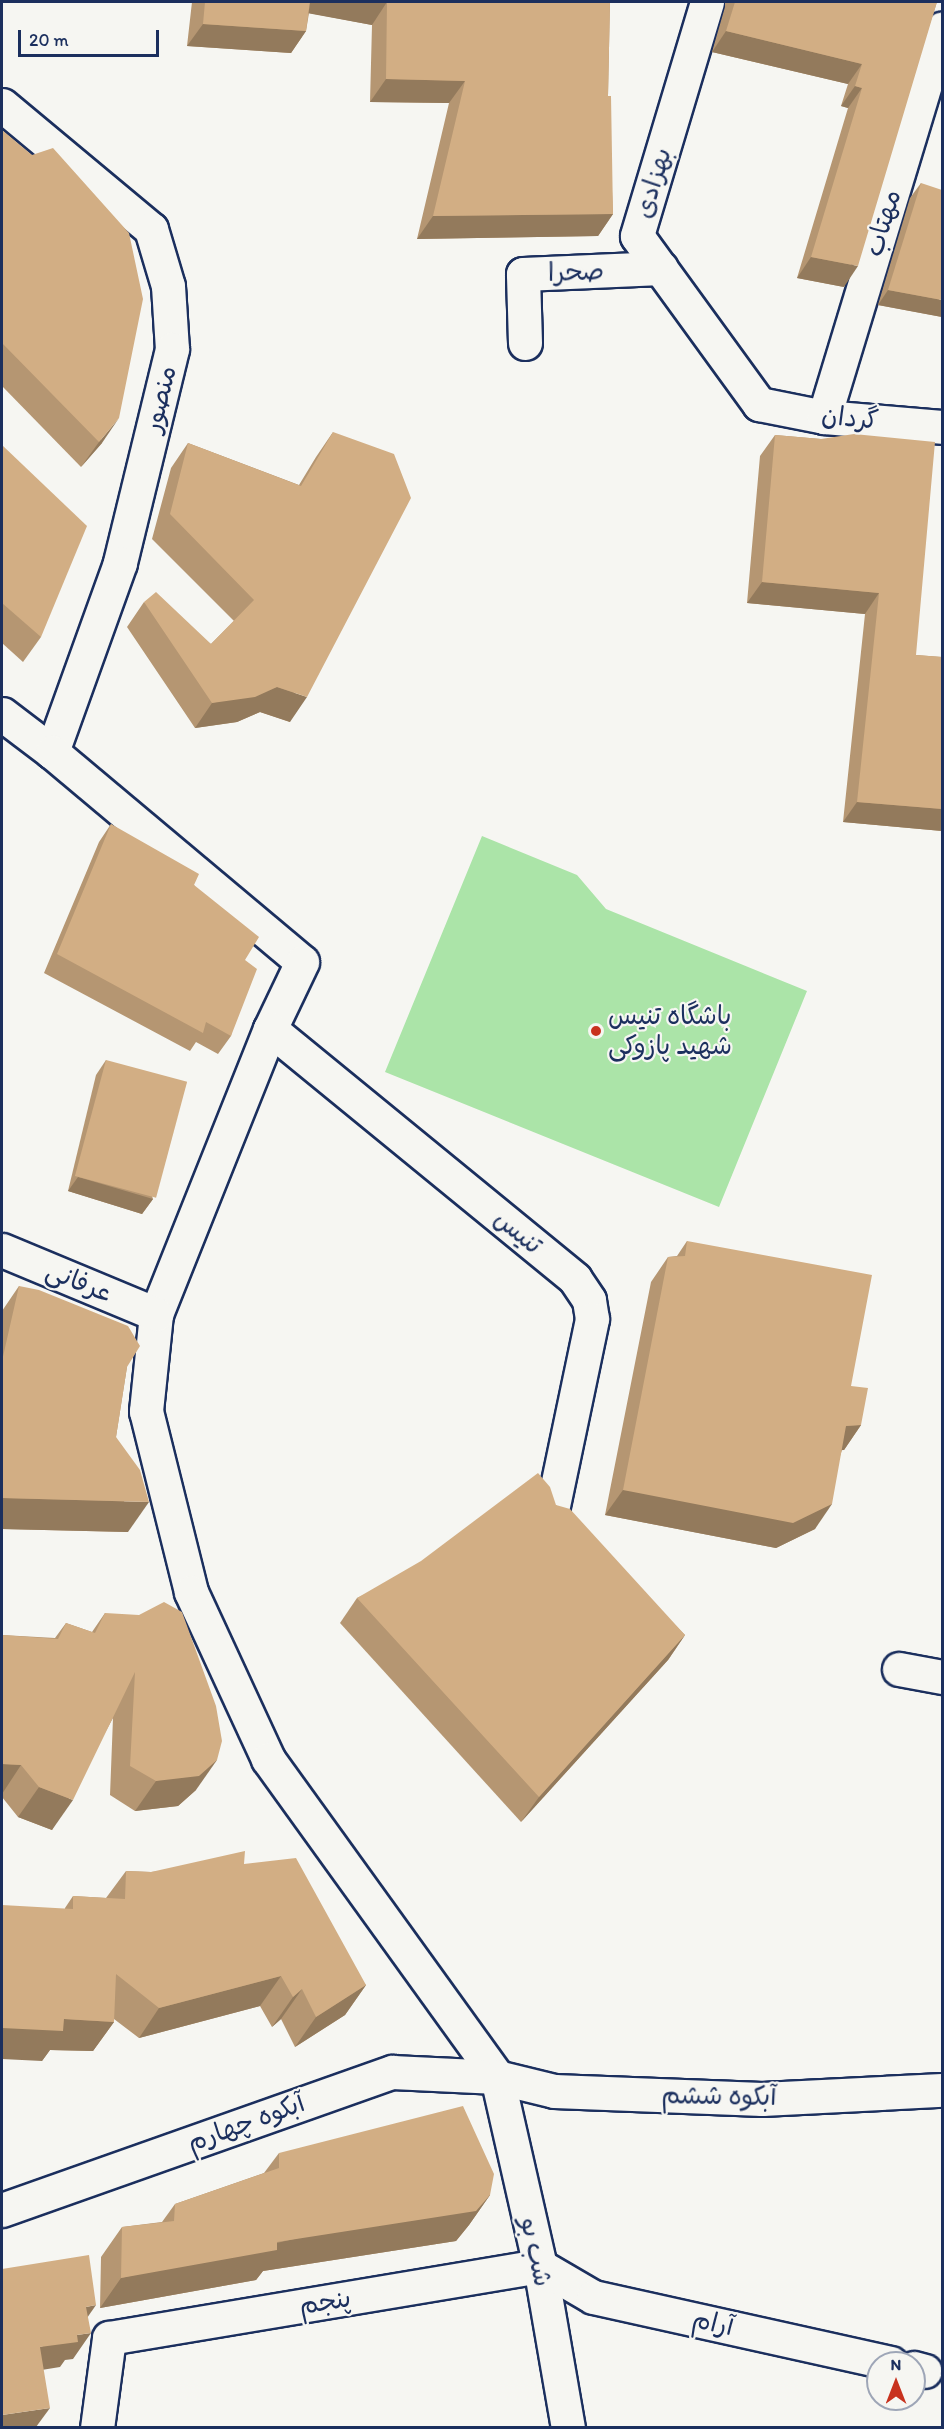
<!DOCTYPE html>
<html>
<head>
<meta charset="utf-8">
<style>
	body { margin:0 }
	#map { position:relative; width:944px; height:2429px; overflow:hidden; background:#f6f6f2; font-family:Itim,"Playpen Sans Arabic",sans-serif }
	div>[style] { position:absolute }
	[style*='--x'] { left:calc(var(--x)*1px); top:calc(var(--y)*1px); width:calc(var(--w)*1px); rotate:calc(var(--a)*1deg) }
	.green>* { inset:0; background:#abe4a8 }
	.roads { filter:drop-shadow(2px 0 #1b2f5e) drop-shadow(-2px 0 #1b2f5e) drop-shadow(0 2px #1b2f5e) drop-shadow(0 -2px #1b2f5e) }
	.street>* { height:33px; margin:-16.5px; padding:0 16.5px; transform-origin:16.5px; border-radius:16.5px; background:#f6f6f2 }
	.wall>* { inset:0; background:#b59672 }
	.shaded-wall>* { inset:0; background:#937a5c }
	.building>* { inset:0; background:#d2ae84; transform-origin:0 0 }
	.dots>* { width:16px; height:16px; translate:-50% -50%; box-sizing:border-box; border:3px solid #f6f6f2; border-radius:50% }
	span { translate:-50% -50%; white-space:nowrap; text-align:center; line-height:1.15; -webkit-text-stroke:4.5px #f6f6f2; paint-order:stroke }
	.street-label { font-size:26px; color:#1b2f5e }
	.poi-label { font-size:26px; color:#1b2f5e }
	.left { translate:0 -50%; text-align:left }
	.frame { position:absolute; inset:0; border:3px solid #1b2f5e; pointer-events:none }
	.north { position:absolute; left:866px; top:2351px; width:60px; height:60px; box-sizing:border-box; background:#f6f6f2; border:2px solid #9ea6b7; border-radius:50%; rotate:0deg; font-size:16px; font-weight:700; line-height:24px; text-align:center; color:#1b2f5e }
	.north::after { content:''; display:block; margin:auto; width:21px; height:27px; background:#c8321e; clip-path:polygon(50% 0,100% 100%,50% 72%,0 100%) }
	.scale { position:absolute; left:18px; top:30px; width:141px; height:27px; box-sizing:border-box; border:3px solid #1b2f5e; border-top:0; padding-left:8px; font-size:18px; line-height:21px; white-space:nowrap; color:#1b2f5e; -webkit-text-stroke:4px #f6f6f2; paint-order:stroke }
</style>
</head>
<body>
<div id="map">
	<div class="green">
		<div style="clip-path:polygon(482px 836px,577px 875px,606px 909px,807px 991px,719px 1207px,385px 1072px)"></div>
	</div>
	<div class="roads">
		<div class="street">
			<div style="--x:707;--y:2;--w:244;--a:106.7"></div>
			<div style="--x:637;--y:236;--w:208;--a:54"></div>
			<div style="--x:759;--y:404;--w:66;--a:11.3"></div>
			<div style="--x:824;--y:417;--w:118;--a:4.8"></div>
			<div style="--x:2;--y:105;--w:194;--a:39.8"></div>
			<div style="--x:151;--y:229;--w:59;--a:73.4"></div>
			<div style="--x:168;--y:286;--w:63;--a:86.4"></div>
			<div style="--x:172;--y:349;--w:220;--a:103.7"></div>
			<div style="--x:120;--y:563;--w:201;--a:109.8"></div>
			<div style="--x:525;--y:343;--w:69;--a:-91.7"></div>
			<div style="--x:523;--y:274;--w:138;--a:-2.5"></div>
			<div style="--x:824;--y:417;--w:406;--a:-73.1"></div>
			<div style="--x:2;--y:714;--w:63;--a:37.2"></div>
			<div style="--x:52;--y:752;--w:326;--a:40"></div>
			<div style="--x:302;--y:962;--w:74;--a:115.5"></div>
			<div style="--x:270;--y:1029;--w:307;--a:111.8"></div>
			<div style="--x:156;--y:1314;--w:98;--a:95.9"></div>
			<div style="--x:146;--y:1411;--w:187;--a:76"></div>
			<div style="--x:191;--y:1592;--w:184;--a:65.2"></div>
			<div style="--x:268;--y:1759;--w:392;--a:54.2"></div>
			<div style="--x:497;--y:2077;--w:194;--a:77.2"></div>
			<div style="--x:540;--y:2266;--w:164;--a:80.2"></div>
			<div style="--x:270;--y:1029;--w:394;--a:39.3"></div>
			<div style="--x:575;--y:1279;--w:25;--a:56"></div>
			<div style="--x:589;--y:1300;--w:19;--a:81"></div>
			<div style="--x:592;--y:1319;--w:201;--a:101.8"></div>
			<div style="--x:2;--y:1250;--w:167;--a:22.6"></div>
			<div style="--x:899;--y:1669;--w:44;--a:10.5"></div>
			<div style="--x:2;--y:2210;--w:414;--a:-19.5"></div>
			<div style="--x:392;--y:2072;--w:105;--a:2.7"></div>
			<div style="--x:497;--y:2077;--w:59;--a:13.8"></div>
			<div style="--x:554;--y:2091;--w:208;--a:2.2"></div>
			<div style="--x:762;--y:2099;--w:180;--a:-2.9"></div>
			<div style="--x:914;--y:2368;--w:11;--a:15"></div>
			<div style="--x:97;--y:2428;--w:91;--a:-82.4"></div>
			<div style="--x:109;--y:2338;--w:437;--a:-9.5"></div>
			<div style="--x:540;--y:2266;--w:61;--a:30.3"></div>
			<div style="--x:593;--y:2297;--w:305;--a:12.5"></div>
		</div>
	</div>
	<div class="wall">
		<div style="clip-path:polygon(192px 2px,610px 2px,608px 96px,613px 214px,598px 236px,417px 239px,449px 103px,370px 102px,372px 25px,309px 13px,306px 31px,291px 53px,187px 46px)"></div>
		<div style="clip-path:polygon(725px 2px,937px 2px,844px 287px,797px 278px,848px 108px,841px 106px,848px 84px,712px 52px,725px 7px)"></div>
		<div style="clip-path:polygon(2px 130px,102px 443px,81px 467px,2px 386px)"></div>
		<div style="clip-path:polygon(921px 183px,942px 317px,878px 305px,910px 198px)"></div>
		<div style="clip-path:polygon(333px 432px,290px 722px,260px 712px,237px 722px,195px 728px,127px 627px,144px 602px,211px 644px,234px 621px,152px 539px,171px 468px,188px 443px,299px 485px,316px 457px)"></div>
		<div style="clip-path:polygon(775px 435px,821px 439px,916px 655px,942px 657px,942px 831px,843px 822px,865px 614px,747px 603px,760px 456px)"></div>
		<div style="clip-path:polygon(2px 445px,41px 637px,23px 662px,2px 643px)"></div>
		<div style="clip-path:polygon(111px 824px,194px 885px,245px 960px,231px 1036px,218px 1054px,196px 1042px,190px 1051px,44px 973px,99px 842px)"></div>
		<div style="clip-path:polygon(106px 1060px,153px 1199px,142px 1214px,68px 1191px,96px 1075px)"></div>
		<div style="clip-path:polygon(687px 1241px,851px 1386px,861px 1425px,844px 1450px,842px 1450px,815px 1529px,776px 1548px,605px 1515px,651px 1282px,668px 1257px,677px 1256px)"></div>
		<div style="clip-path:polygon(19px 1286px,127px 1367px,116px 1437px,128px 1532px,2px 1529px,2px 1311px)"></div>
		<div style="clip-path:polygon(556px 1505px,685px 1635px,668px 1660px,521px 1822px,340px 1623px,357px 1598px)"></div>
		<div style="clip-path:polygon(105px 1613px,196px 1790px,178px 1806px,135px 1811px,110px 1795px,113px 1718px,52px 1830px,18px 1817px,2px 1797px,2px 1635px,55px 1638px,66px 1623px,92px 1632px)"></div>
		<div style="clip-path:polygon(244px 1864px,366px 1985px,345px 2015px,295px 2047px,281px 2019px,272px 2027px,260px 2006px,139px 2038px,114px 2019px,114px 2022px,93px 2051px,50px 2050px,42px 2061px,65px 1908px,73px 1896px,106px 1898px,126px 1871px,151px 1872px)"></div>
		<div style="clip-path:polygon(279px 2153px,490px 2195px,469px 2225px,456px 2241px,263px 2271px,256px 2280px,100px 2308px,101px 2257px,122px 2227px,162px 2222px,175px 2204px,264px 2173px)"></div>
	</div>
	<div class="shaded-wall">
		<div style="clip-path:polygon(302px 2px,387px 2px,372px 25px,296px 11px)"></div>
		<div style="clip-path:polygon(203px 24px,306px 31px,291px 53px,187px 46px)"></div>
		<div style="clip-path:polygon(726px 31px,862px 64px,848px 84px,712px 52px)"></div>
		<div style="clip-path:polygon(386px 79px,465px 81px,449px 103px,370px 102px)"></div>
		<div style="clip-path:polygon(855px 86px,862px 88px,848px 108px,841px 106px)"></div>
		<div style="clip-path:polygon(613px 214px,598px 236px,417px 239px,433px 216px)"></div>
		<div style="clip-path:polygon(811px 257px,858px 266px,844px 287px,797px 278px)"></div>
		<div style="clip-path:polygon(888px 290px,942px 300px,942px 317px,878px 305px)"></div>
		<div style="clip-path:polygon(119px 418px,102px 443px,81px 467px,99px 442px)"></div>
		<div style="clip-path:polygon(762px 582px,879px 593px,865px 614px,747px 603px)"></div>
		<div style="clip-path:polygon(277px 687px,307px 697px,290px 722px,260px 712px,237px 722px,195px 728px,212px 703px)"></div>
		<div style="clip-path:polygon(857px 802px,942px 809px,942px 831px,843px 822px)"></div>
		<div style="clip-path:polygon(78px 1177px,153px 1199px,142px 1214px,68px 1191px)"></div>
		<div style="clip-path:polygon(861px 1425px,844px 1450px,828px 1451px,846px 1426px)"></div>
		<div style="clip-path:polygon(623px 1490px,832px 1504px,815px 1529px,776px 1548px,605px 1515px)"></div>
		<div style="clip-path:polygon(2px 1498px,149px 1502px,128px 1532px,2px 1529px)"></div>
		<div style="clip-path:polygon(685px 1635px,668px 1660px,521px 1822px,539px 1797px)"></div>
		<div style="clip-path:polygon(217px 1760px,196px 1790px,178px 1806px,135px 1811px,156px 1781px)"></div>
		<div style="clip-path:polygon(2px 1764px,21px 1765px,2px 1794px)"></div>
		<div style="clip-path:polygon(39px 1787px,73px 1800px,52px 1830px,18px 1817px)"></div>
		<div style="clip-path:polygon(281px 1976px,260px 2006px,139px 2038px,159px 2008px)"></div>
		<div style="clip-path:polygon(366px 1985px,345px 2015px,295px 2047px,316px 2017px)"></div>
		<div style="clip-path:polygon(302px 1989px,281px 2019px,272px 2027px,293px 1997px)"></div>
		<div style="clip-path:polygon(64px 2019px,114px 2022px,93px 2051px,50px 2050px,42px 2061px,2px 2059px,2px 2028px)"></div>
		<div style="clip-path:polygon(490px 2195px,469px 2225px,456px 2241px,263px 2271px,256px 2280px,100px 2308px,121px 2278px)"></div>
		<div style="clip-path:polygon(96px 2305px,78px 2331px,86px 2307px)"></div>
		<div style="clip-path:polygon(91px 2333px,73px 2359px,65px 2360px,60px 2367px,23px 2373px,40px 2347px,77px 2335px)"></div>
		<div style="clip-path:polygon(50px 2408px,36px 2427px,2px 2427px,2px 2415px)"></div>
	</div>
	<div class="building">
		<div style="clip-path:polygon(205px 2px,310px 2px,306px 31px,203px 24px)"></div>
		<div style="clip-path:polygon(383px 2px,610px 2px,608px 96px,611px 96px,613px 214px,433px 216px,465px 81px,386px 79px,387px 2px)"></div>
		<div style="clip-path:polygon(735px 2px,937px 2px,858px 266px,811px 257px,862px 88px,855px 86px,862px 64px,726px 31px)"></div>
		<div style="clip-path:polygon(2px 130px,32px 155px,53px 148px,129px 233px,143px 299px,119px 418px,99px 442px,2px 343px)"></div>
		<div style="clip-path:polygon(921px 183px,942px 190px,942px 300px,888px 290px)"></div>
		<div style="clip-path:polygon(333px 432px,394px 454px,411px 498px,307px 697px,277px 687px,255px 697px,212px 703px,144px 602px,156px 592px,211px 644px,254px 600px,170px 514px,188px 443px,301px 486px)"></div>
		<div style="clip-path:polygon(854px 434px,935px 442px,916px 655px,942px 657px,942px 809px,857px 802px,879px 593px,762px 582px,775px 435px,821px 439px)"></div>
		<div style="clip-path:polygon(2px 445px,87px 526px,41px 637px,2px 603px)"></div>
		<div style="clip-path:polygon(111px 824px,199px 874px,194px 885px,259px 937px,245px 960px,257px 969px,231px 1036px,206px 1022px,203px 1033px,57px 954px)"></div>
		<div style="left:106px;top:1060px;width:84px;height:120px;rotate:15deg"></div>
		<div style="clip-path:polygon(687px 1241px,872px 1275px,851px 1386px,868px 1388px,861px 1425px,846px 1426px,832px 1504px,793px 1523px,623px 1490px,668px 1257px,685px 1256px)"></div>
		<div style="clip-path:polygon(19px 1286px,39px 1290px,128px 1326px,140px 1346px,127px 1367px,116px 1437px,140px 1470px,149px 1502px,2px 1498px,2px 1361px)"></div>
		<div style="clip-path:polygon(538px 1473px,550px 1487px,556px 1505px,570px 1509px,685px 1635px,539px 1797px,357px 1598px,421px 1561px)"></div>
		<div style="clip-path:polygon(164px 1602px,182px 1612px,216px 1706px,222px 1741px,217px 1760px,199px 1776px,156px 1781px,130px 1766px,135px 1672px,73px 1800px,39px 1787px,21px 1765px,2px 1764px,2px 1635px,58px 1639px,66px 1623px,95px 1633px,105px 1613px,139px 1615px)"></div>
		<div style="clip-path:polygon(245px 1851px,244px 1864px,296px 1858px,366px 1985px,316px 2017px,302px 1989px,293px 1997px,281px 1976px,159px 2008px,116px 1974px,114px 2022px,64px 2019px,63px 2031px,2px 2028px,2px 1905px,73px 1909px,73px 1896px,125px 1899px,126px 1871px,151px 1872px)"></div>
		<div style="clip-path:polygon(463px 2106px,494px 2174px,490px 2195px,476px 2211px,277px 2242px,277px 2250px,121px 2278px,122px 2227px,174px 2221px,175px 2204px,279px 2168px,279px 2153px)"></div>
		<div style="clip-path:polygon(89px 2255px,96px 2305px,86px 2307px,91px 2333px,77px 2335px,78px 2342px,40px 2347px,50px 2408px,2px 2415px,2px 2269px)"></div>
	</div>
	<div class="dots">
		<div style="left:596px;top:1031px;background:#c8321e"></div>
	</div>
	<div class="street-label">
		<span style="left:653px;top:183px;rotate:-73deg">بهزادی</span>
		<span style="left:883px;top:223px;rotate:-73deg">مهتاب</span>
		<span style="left:576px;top:272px;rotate:-2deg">صحرا</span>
		<span style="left:160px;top:399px;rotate:-76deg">منصور</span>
		<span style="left:850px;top:418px;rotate:6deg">گردان</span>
		<span style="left:518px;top:1232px;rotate:39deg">تنیس</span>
		<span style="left:79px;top:1282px;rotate:22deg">عرفانی</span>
		<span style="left:719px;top:2096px;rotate:1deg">آبکوه ششم</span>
		<span style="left:246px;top:2123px;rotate:-20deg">آبکوه چهارم</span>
		<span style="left:536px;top:2252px;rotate:78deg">شب بو</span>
		<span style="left:325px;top:2302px;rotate:-9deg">پنجم</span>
		<span style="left:713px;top:2323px;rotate:13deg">آرام</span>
	</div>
	<div class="poi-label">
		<span class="left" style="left:608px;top:1031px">باشگاه تنیس<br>شهید پازوکی</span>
	</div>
	<div class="frame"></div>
	<div class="north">N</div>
	<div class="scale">20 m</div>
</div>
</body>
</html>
